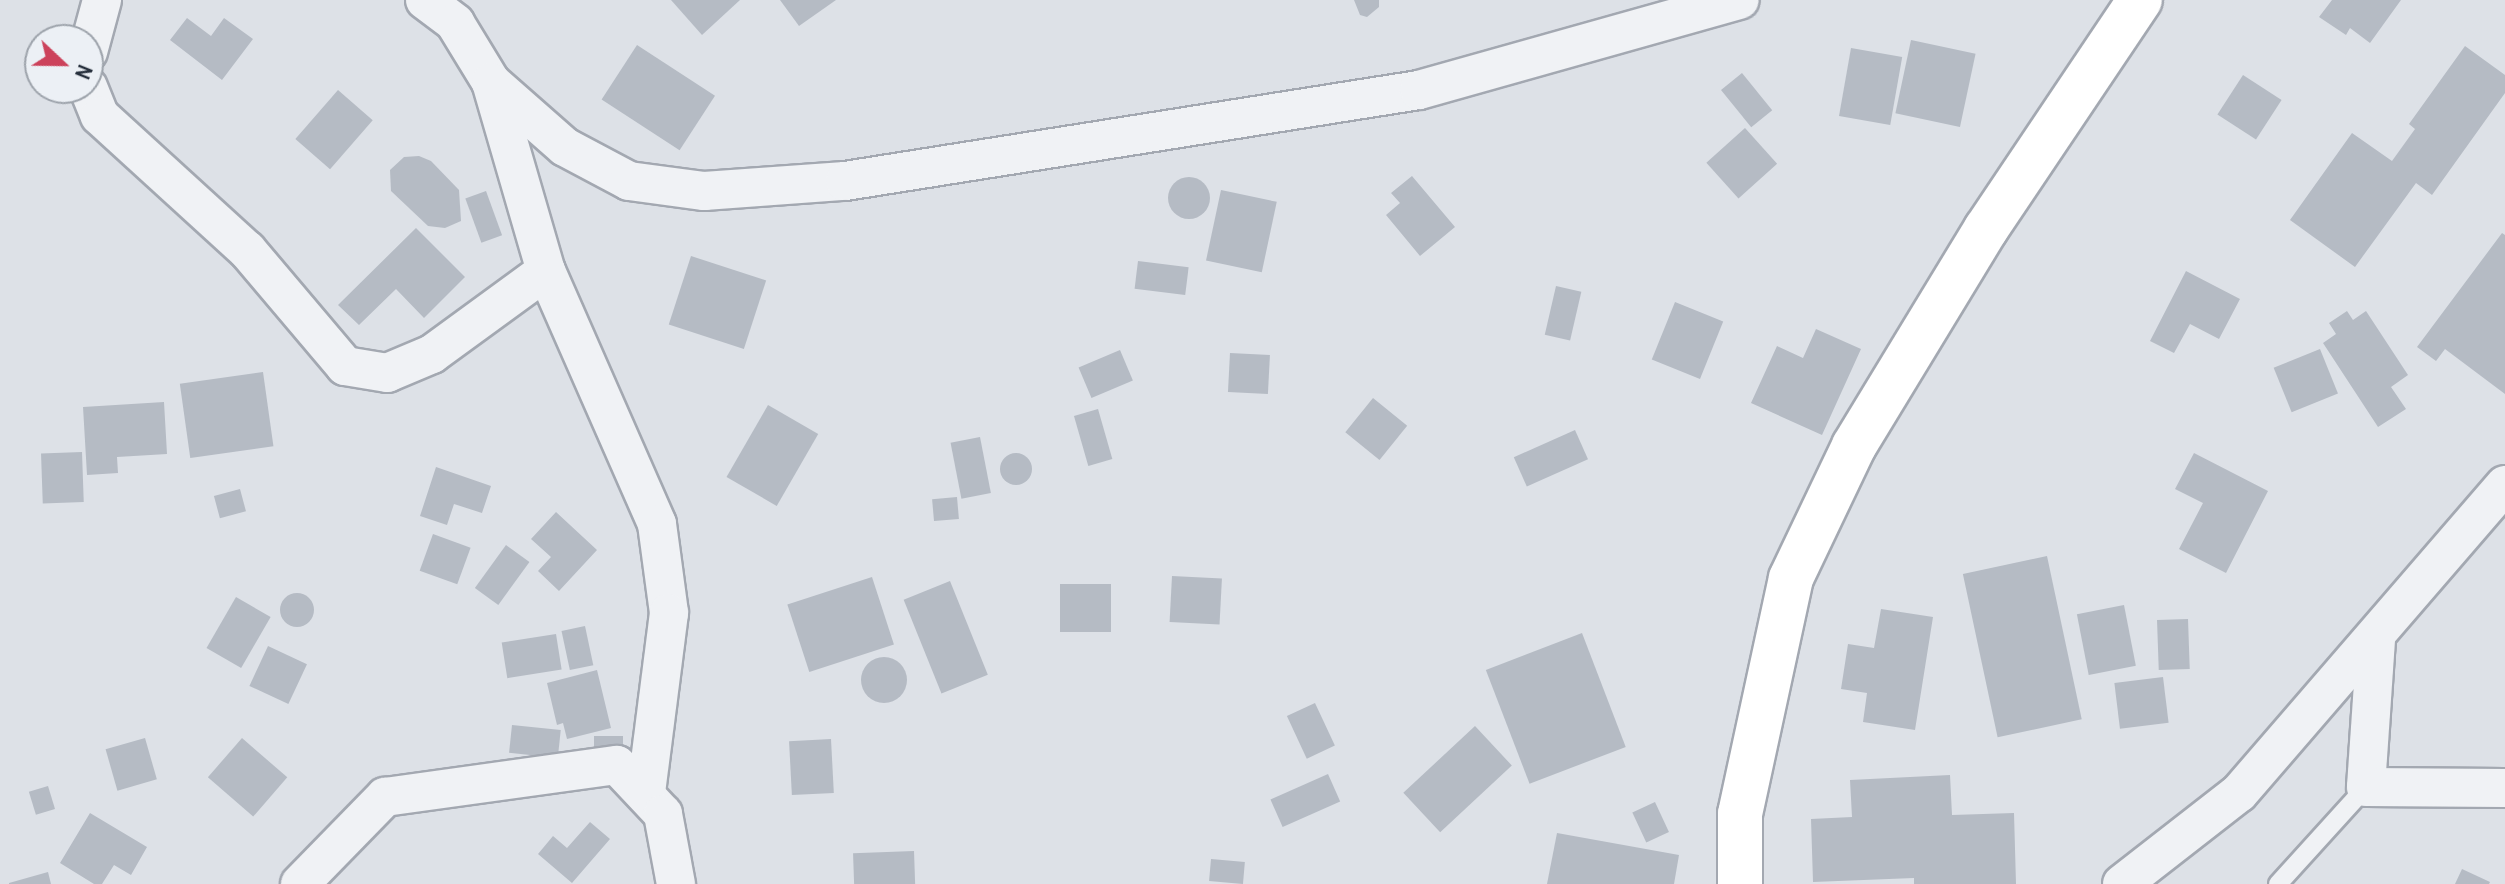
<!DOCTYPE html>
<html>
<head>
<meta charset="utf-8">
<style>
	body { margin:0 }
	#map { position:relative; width:2505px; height:884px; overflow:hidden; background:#dde1e7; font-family:"Archivo Narrow",sans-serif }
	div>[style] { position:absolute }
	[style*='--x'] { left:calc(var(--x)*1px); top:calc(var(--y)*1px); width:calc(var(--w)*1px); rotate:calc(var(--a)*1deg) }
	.building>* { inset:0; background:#b5bbc4; transform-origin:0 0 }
	.round { border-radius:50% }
	.roads { filter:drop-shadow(2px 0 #a3a8b1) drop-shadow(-2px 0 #a3a8b1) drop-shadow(0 2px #a3a8b1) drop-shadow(0 -2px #a3a8b1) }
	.lane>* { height:18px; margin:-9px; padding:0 9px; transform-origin:9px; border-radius:9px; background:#f0f2f5 }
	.street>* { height:38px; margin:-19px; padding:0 19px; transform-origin:19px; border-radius:19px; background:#f0f2f5 }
	.secondary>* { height:44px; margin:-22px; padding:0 22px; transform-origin:22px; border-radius:22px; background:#fff }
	span { translate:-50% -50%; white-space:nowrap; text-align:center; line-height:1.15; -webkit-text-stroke:6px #ecf0f5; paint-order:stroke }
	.north { position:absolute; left:24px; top:24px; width:80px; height:80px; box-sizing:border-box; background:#ecf0f5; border:2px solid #9da3ab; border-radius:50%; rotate:112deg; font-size:22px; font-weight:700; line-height:32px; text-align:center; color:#27303d }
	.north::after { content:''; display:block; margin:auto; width:28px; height:36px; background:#cc425b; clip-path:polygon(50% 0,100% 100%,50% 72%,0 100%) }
</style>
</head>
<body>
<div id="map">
	<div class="building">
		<div style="clip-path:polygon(671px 0,740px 0,702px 35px)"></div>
		<div style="clip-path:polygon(780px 0,836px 0,799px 26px)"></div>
		<div style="clip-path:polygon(1354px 0,1379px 0,1379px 7px,1367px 17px,1360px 15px)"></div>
		<div style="clip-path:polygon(2332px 0,2401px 0,2370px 43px,2350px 28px,2346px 35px,2319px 17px)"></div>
		<div style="clip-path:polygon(187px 18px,211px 36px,224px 18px,253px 39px,222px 80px,170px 40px)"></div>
		<div style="left:1911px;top:40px;width:66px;height:75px;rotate:12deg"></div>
		<div style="left:637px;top:45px;width:93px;height:65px;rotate:33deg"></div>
		<div style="clip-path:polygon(2465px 46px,2505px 75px,2505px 93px,2432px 195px,2416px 183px,2355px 267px,2290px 220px,2352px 133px,2392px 161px,2415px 129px,2409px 124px)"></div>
		<div style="left:1851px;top:48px;width:52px;height:69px;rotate:10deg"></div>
		<div style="left:1742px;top:73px;width:48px;height:27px;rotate:51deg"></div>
		<div style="left:2243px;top:75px;width:46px;height:47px;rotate:33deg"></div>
		<div style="left:338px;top:90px;width:46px;height:65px;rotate:41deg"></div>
		<div style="left:1745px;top:128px;width:48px;height:52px;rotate:48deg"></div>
		<div style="clip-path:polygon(419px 156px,431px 161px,459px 190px,461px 221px,445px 228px,428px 226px,391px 191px,390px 170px,404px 157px)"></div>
		<div style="clip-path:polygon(1412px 176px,1455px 227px,1420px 256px,1386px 215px,1400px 203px,1391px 193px)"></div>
		<div class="round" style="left:1168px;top:177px;width:42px;height:42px"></div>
		<div style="left:1221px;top:190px;width:57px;height:72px;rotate:12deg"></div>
		<div style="left:486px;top:191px;width:47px;height:22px;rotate:70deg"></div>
		<div style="clip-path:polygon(416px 228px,465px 277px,424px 318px,396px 289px,359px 325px,338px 305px)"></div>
		<div style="clip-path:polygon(2502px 233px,2505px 235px,2505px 394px,2445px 349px,2436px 361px,2417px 347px)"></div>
		<div style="left:691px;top:256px;width:79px;height:72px;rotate:18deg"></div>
		<div style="left:1138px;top:261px;width:51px;height:28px;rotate:7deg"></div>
		<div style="clip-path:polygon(2186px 271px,2240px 299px,2219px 339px,2190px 324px,2174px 353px,2150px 341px)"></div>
		<div style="left:1556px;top:286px;width:26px;height:50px;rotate:13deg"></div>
		<div style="left:1675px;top:302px;width:52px;height:62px;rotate:22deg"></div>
		<div style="clip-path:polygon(2347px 311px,2353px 320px,2366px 311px,2408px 375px,2391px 387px,2406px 409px,2378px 427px,2323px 343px,2336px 334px,2329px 323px)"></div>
		<div style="clip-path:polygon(1816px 329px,1861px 349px,1822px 435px,1751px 403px,1777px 346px,1803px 358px)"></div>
		<div style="left:2320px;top:349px;width:48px;height:50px;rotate:68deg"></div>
		<div style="left:1120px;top:350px;width:33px;height:45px;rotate:67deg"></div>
		<div style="left:1230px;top:353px;width:40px;height:39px;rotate:3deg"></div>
		<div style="left:263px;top:372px;width:75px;height:84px;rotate:82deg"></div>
		<div style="left:1373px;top:398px;width:44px;height:44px;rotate:39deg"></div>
		<div style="clip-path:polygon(164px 402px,167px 454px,117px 457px,118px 473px,87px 475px,83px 407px)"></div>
		<div style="left:768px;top:405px;width:58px;height:83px;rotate:30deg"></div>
		<div style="left:1098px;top:409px;width:52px;height:25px;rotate:74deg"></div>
		<div style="left:1575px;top:430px;width:32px;height:67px;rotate:66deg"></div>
		<div style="left:980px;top:437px;width:57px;height:30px;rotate:79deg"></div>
		<div style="left:82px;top:452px;width:50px;height:41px;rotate:88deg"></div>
		<div class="round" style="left:1000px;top:453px;width:32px;height:32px"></div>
		<div style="clip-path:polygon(2194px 453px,2268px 491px,2226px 573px,2179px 549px,2203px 503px,2175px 489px)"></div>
		<div style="clip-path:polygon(436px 467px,491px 486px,482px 513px,454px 504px,447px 525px,420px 516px)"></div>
		<div style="left:240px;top:489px;width:23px;height:27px;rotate:75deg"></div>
		<div style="left:957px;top:497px;width:22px;height:25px;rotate:85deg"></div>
		<div style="clip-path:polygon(556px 512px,597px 550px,559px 591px,538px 571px,551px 557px,531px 539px)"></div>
		<div style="left:433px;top:534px;width:40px;height:39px;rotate:20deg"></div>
		<div style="left:506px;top:545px;width:29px;height:53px;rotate:36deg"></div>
		<div style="left:2047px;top:556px;width:167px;height:86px;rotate:78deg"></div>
		<div style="left:1172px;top:576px;width:50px;height:46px;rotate:3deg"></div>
		<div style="left:872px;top:577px;width:71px;height:89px;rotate:72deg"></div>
		<div style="left:950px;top:581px;width:101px;height:50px;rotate:68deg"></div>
		<div style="left:1060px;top:584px;width:51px;height:48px"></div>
		<div class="round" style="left:280px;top:593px;width:34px;height:34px"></div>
		<div style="left:236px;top:597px;width:40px;height:59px;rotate:30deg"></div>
		<div style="left:2124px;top:605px;width:62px;height:48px;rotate:79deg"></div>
		<div style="clip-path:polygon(1881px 609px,1933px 617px,1915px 730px,1863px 722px,1867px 693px,1841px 689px,1848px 644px,1874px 648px)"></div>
		<div style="left:2188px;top:619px;width:50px;height:31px;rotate:88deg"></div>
		<div style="left:585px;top:626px;width:40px;height:24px;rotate:78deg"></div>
		<div style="left:1582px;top:633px;width:122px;height:103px;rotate:69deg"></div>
		<div style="left:556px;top:634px;width:36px;height:55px;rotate:81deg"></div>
		<div style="left:268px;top:646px;width:43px;height:44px;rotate:25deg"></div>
		<div class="round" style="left:861px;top:657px;width:46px;height:46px"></div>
		<div style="clip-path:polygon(597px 670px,611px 728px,567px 739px,563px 723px,557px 725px,547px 683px)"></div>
		<div style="left:2163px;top:677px;width:46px;height:49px;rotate:83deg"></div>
		<div style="left:1315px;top:703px;width:47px;height:31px;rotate:65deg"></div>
		<div style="left:512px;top:725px;width:49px;height:28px;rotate:6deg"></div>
		<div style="left:1475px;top:726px;width:54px;height:98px;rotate:47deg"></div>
		<div style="left:594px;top:736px;width:29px;height:24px"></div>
		<div style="left:145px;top:738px;width:43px;height:41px;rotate:74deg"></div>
		<div style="left:242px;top:738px;width:60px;height:52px;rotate:41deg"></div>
		<div style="left:831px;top:739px;width:54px;height:42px;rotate:87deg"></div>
		<div style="left:1328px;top:774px;width:30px;height:63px;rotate:66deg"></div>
		<div style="clip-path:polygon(1950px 775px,1952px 815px,2014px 813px,2016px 884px,1914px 884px,1914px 878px,1813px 882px,1811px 819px,1852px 817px,1850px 780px)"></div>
		<div style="left:48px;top:786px;width:24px;height:20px;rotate:73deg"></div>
		<div style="left:1655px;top:802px;width:33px;height:25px;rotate:65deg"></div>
		<div style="clip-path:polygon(90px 813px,147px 847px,131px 875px,114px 865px,102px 884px,94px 884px,60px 863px)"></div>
		<div style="clip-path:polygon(590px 822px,610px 839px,572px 883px,538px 854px,553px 836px,567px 848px)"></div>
		<div style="clip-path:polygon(1557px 833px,1679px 855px,1674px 884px,1547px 884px)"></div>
		<div style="left:914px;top:851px;width:33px;height:61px;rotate:88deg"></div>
		<div style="left:1211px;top:859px;width:34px;height:22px;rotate:5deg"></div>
		<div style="clip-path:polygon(2462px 869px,2490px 882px,2489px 884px,2455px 884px)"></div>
		<div style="clip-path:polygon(48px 872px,51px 884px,9px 884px,9px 883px)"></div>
	</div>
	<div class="roads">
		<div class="lane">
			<div style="--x:2278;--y:884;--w:131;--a:-47.8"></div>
		</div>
		<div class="street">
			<div style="--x:425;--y:0;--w:38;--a:37"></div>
			<div style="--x:455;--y:23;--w:69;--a:58.6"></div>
			<div style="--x:491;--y:82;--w:197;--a:73.8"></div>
			<div style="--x:546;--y:271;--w:276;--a:66.3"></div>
			<div style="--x:657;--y:524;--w:90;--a:82.3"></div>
			<div style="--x:669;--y:613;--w:180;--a:97.3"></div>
			<div style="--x:88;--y:52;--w:54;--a:-74.9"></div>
			<div style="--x:491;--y:82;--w:98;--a:41.3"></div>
			<div style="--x:565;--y:147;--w:72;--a:28"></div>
			<div style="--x:629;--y:181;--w:76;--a:7.6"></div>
			<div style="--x:704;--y:191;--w:141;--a:-4.1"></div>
			<div style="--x:845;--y:181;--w:581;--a:-9.01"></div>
			<div style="--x:1419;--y:90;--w:333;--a:-15.7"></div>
			<div style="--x:88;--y:87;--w:31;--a:68"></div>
			<div style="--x:100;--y:116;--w:199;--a:42.4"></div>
			<div style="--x:247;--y:250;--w:152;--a:49.8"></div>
			<div style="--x:345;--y:366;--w:43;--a:9.5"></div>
			<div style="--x:387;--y:373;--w:49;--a:-22.9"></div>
			<div style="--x:432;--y:354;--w:141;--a:-36.1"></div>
			<div style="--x:2376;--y:640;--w:147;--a:93.9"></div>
			<div style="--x:2366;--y:787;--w:139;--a:0.4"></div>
			<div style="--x:300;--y:884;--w:122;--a:-45.7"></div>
			<div style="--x:385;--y:797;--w:234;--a:-7.9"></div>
			<div style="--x:617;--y:765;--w:67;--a:46.8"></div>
			<div style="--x:663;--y:814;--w:71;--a:79.5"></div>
			<div style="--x:2122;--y:884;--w:148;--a:-37.9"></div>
			<div style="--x:2239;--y:793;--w:407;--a:-49.2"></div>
		</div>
		<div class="secondary">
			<div style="--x:1740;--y:884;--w:70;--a:-90"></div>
			<div style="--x:1740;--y:814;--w:241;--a:-77.8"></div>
			<div style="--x:1791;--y:578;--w:146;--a:-64.5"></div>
			<div style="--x:1854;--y:446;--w:254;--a:-58.7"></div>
			<div style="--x:1986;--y:229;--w:276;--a:-56.1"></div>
		</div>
	</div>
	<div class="north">N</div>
</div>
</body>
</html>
